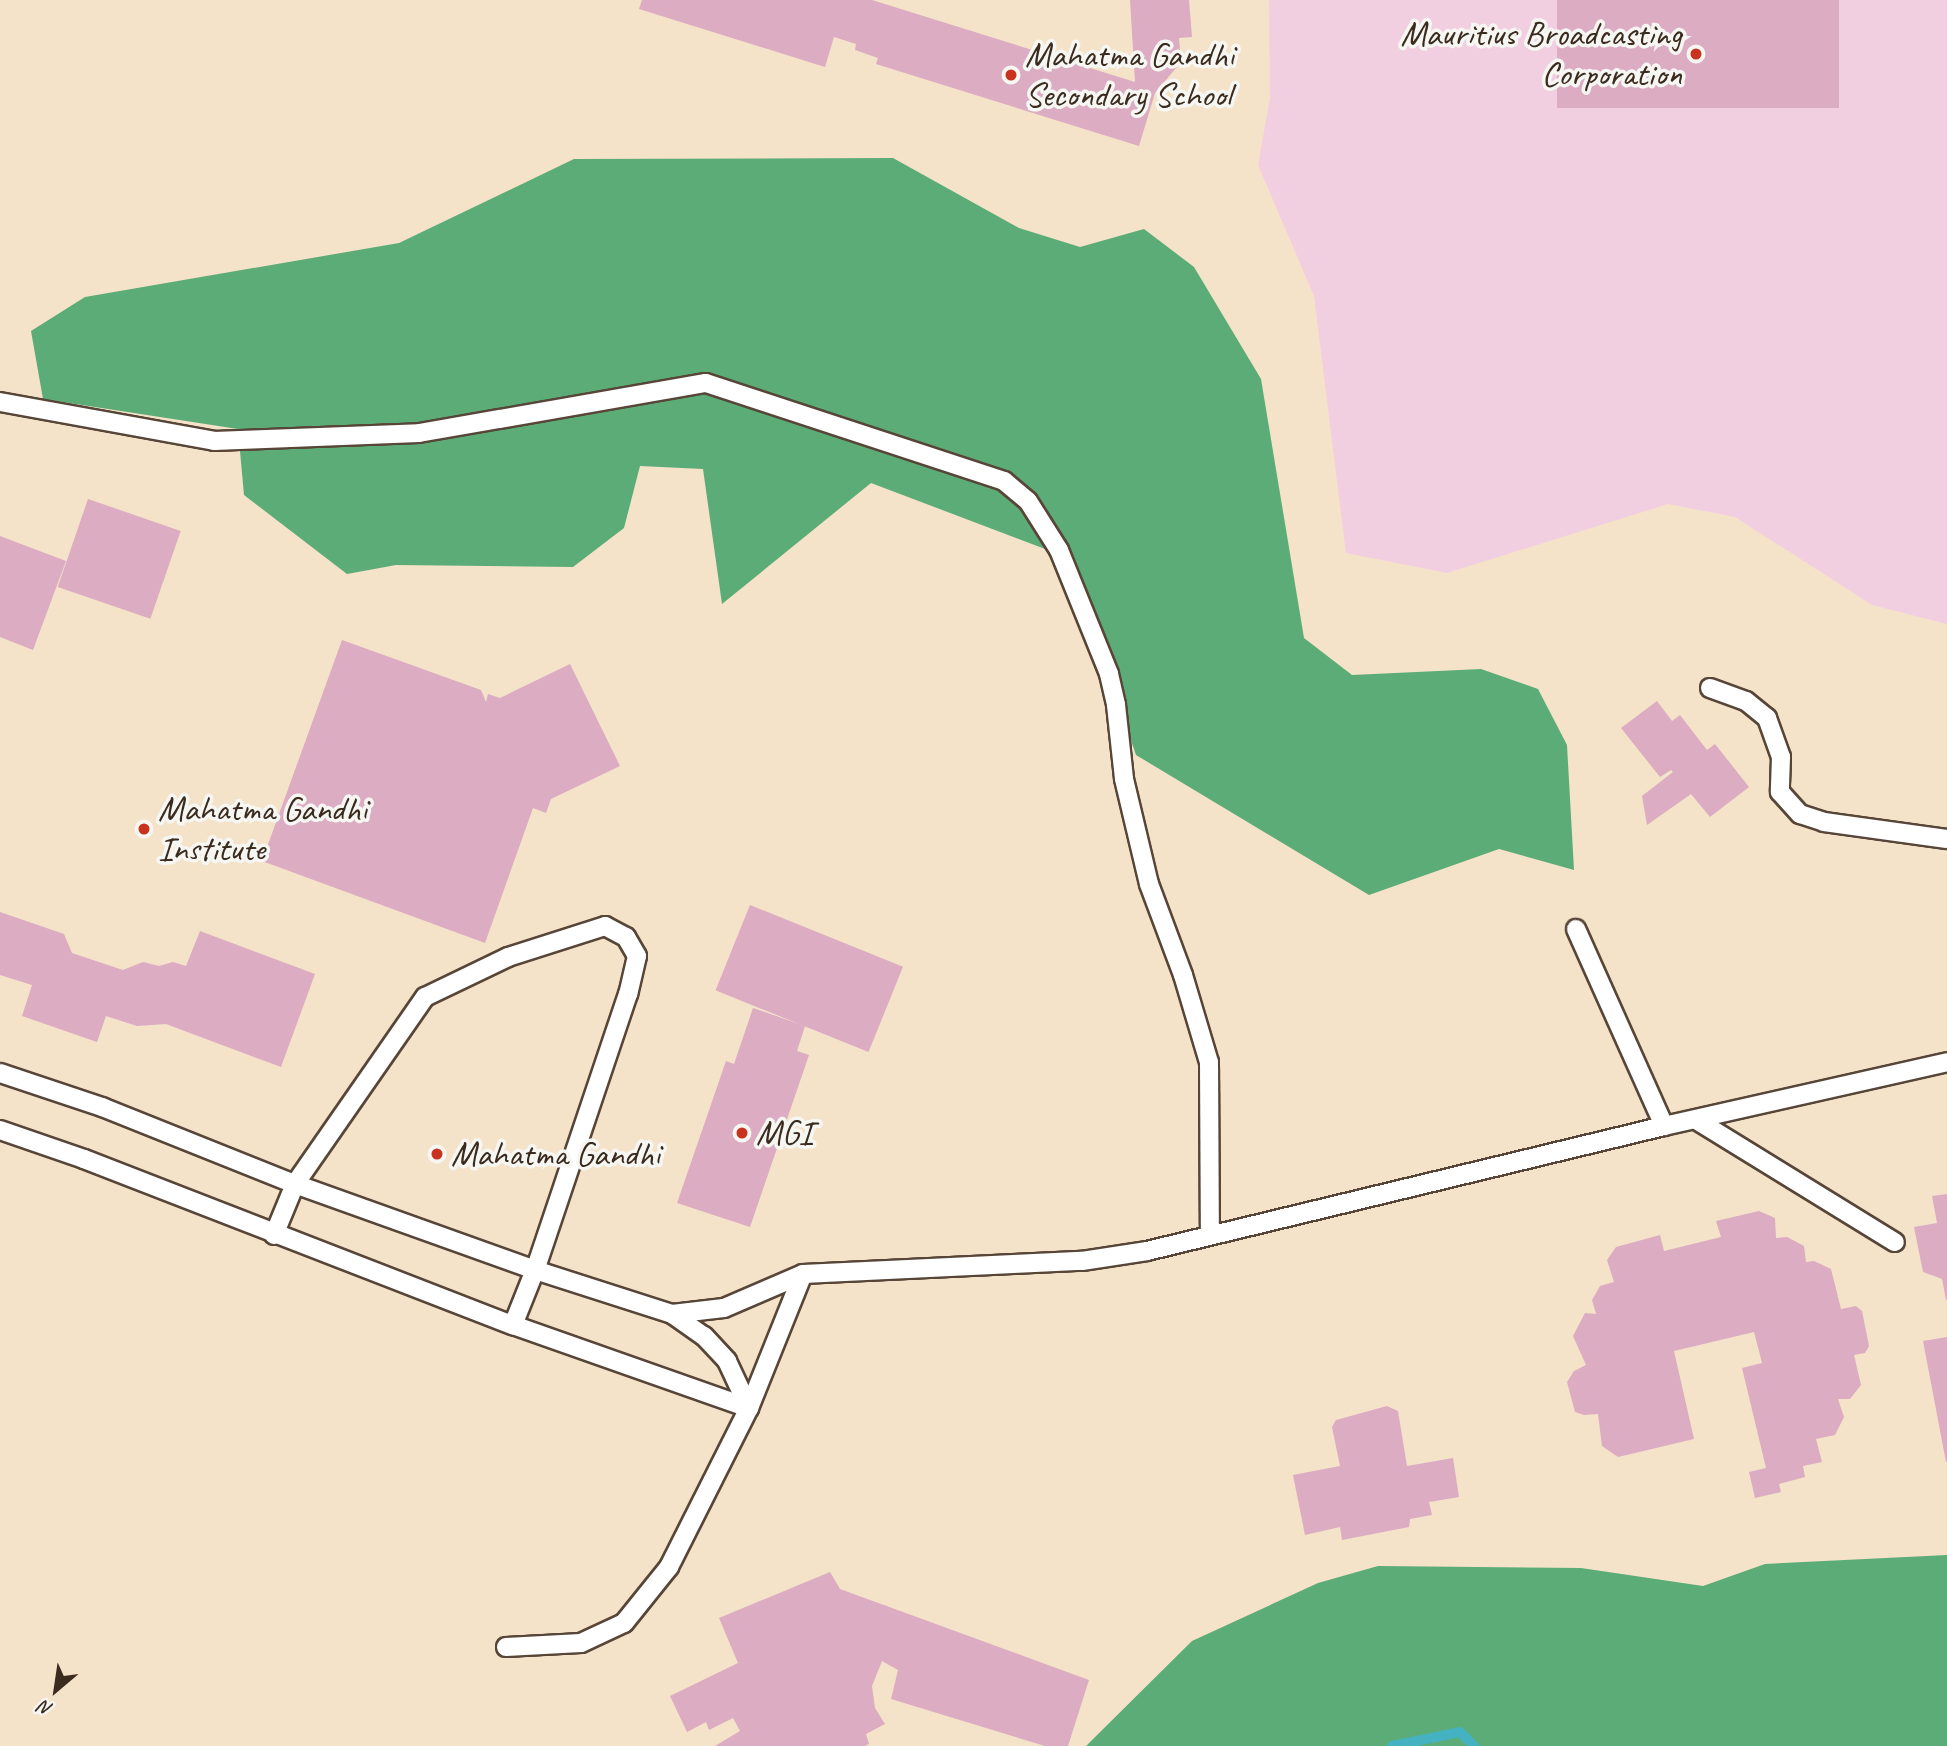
<!DOCTYPE html>
<html>
<head>
<meta charset="utf-8">
<style>
	body { margin:0 }
	#map { position:relative; width:1947px; height:1746px; overflow:hidden; background:#f4e2c9; font-family:Caveat,sans-serif }
	div>[style] { position:absolute }
	[style*='--x'] { left:calc(var(--x)*1px); top:calc(var(--y)*1px); width:calc(var(--w)*1px); rotate:calc(var(--a)*1deg) }
	.built>* { inset:0; background:#f2cfe0 }
	.forest>* { inset:0; background:#5cac78 }
	.stream>* { height:10px; margin:-5px; padding:0 5px; transform-origin:5px; border-radius:5px; background:#44b2c0 }
	.building>* { inset:0; background:#dbacc2; transform-origin:0 0 }
	.roads { filter:drop-shadow(2px 0 #574638) drop-shadow(-2px 0 #574638) drop-shadow(0 2px #574638) drop-shadow(0 -2px #574638) }
	.lane>* { height:18px; margin:-9px; padding:0 9px; transform-origin:9px; border-radius:9px; background:#fff }
	.dots>* { width:19px; height:19px; translate:-50% -50%; box-sizing:border-box; border:4px solid #f6f6f2; border-radius:50% }
	span { translate:-50% -50%; white-space:nowrap; text-align:center; line-height:1.15; -webkit-text-stroke:7px #f6f6f2; paint-order:stroke }
	.poi-label { font-size:35px; color:#3b2a1e }
	.right { translate:-100% -50%; text-align:right }
	.left { translate:0 -50%; text-align:left }
	.north { position:absolute; left:21px; top:1655px; width:70px; height:70px; -webkit-text-stroke:5px #f6f6f2; paint-order:stroke; rotate:209deg; font-size:19px; font-weight:700; line-height:28px; text-align:center; color:#3b2a1e }
	.north::after { content:''; display:block; margin:auto; width:24px; height:32px; background:#3b2a1e; clip-path:polygon(50% 0,100% 100%,50% 72%,0 100%) }
</style>
</head>
<body>
<div id="map">
	<div class="built">
		<div style="clip-path:polygon(1269px 0,1947px 0,1947px 624px,1872px 605px,1735px 517px,1668px 504px,1447px 573px,1346px 553px,1314px 296px,1258px 165px,1270px 98px)"></div>
	</div>
	<div class="forest">
		<div style="clip-path:polygon(893px 158px,1019px 228px,1080px 247px,1144px 229px,1194px 267px,1261px 379px,1304px 638px,1352px 675px,1481px 669px,1538px 689px,1567px 745px,1574px 870px,1499px 849px,1369px 895px,1136px 755px,1069px 558px,871px 483px,722px 604px,703px 469px,640px 466px,624px 528px,573px 567px,396px 565px,347px 574px,244px 495px,238px 429px,43px 399px,31px 331px,85px 297px,399px 243px,574px 159px)"></div>
		<div style="clip-path:polygon(1947px 1555px,1947px 1746px,1086px 1746px,1192px 1641px,1318px 1583px,1378px 1566px,1581px 1568px,1703px 1586px,1765px 1564px)"></div>
	</div>
	<div class="stream">
		<div style="--x:1392;--y:1746;--w:69;--a:-11.6"></div>
		<div style="--x:1460;--y:1732;--w:20;--a:45"></div>
	</div>
	<div class="building">
		<div style="clip-path:polygon(642px 0,872px 0,1135px 82px,1130px 0,1189px 0,1192px 37px,1179px 38px,1181px 62px,1155px 93px,1139px 146px,876px 64px,878px 58px,855px 50px,856px 44px,834px 37px,825px 67px,639px 9px)"></div>
		<div style="left:1557px;top:0;width:282px;height:108px"></div>
		<div style="left:88px;top:499px;width:98px;height:93px;rotate:19deg"></div>
		<div style="clip-path:polygon(0 536px,66px 561px,33px 650px,0 637px)"></div>
		<div style="clip-path:polygon(342px 640px,481px 690px,486px 702px,488px 694px,500px 698px,570px 664px,620px 766px,551px 799px,546px 813px,533px 808px,485px 943px,262px 861px)"></div>
		<div style="clip-path:polygon(1657px 701px,1672px 721px,1680px 715px,1707px 750px,1715px 744px,1749px 787px,1710px 817px,1691px 794px,1647px 825px,1642px 796px,1673px 772px,1671px 770px,1660px 777px,1621px 728px)"></div>
		<div style="left:750px;top:905px;width:165px;height:92px;rotate:22deg"></div>
		<div style="clip-path:polygon(0 912px,64px 934px,72px 953px,123px 970px,143px 962px,159px 966px,173px 962px,186px 966px,200px 931px,315px 974px,281px 1067px,166px 1024px,137px 1026px,106px 1016px,97px 1042px,22px 1016px,32px 985px,0 975px)"></div>
		<div style="clip-path:polygon(753px 1008px,805px 1026px,797px 1051px,809px 1055px,750px 1227px,677px 1203px,726px 1061px,734px 1064px)"></div>
		<div style="clip-path:polygon(1947px 1194px,1947px 1300px,1946px 1300px,1942px 1279px,1923px 1272px,1914px 1227px,1937px 1223px,1932px 1196px)"></div>
		<div style="clip-path:polygon(1759px 1211px,1775px 1218px,1776px 1238px,1787px 1237px,1804px 1246px,1806px 1262px,1814px 1261px,1831px 1269px,1841px 1309px,1856px 1306px,1862px 1311px,1869px 1346px,1865px 1353px,1854px 1355px,1861px 1385px,1850px 1399px,1838px 1399px,1844px 1417px,1835px 1435px,1816px 1439px,1822px 1462px,1803px 1466px,1805px 1477px,1779px 1484px,1781px 1492px,1755px 1498px,1749px 1472px,1766px 1468px,1742px 1368px,1762px 1363px,1754px 1332px,1674px 1351px,1694px 1439px,1618px 1457px,1602px 1446px,1598px 1414px,1584px 1415px,1575px 1412px,1567px 1382px,1574px 1371px,1586px 1365px,1573px 1336px,1585px 1313px,1596px 1314px,1592px 1300px,1600px 1286px,1614px 1282px,1607px 1260px,1616px 1247px,1660px 1235px,1664px 1251px,1721px 1237px,1716px 1221px)"></div>
		<div style="clip-path:polygon(1947px 1337px,1947px 1462px,1946px 1462px,1923px 1341px)"></div>
		<div style="clip-path:polygon(1387px 1406px,1398px 1411px,1407px 1466px,1453px 1458px,1459px 1497px,1429px 1502px,1432px 1515px,1410px 1519px,1409px 1527px,1342px 1540px,1340px 1527px,1305px 1535px,1293px 1475px,1340px 1466px,1332px 1427px,1336px 1420px)"></div>
		<div style="clip-path:polygon(830px 1572px,840px 1589px,1089px 1680px,1068px 1746px,1045px 1746px,891px 1699px,898px 1670px,882px 1661px,872px 1686px,875px 1708px,885px 1724px,866px 1734px,869px 1744px,865px 1746px,715px 1746px,740px 1731px,733px 1718px,709px 1730px,706px 1722px,687px 1732px,670px 1696px,738px 1663px,719px 1618px)"></div>
	</div>
	<div class="roads">
		<div class="lane">
			<div style="--x:0;--y:402;--w:218;--a:10.3"></div>
			<div style="--x:214;--y:441;--w:205;--a:-2.2"></div>
			<div style="--x:419;--y:433;--w:291;--a:-9.9"></div>
			<div style="--x:706;--y:383;--w:314;--a:18.2"></div>
			<div style="--x:1004;--y:481;--w:31;--a:40"></div>
			<div style="--x:1028;--y:501;--w:58;--a:57.7"></div>
			<div style="--x:1059;--y:550;--w:134;--a:68"></div>
			<div style="--x:1109;--y:674;--w:32;--a:77"></div>
			<div style="--x:1116;--y:705;--w:74;--a:83.8"></div>
			<div style="--x:1124;--y:779;--w:108;--a:76.6"></div>
			<div style="--x:1149;--y:884;--w:97;--a:69.5"></div>
			<div style="--x:1183;--y:975;--w:91;--a:73.4"></div>
			<div style="--x:1209;--y:1062;--w:173;--a:89.7"></div>
			<div style="--x:1710;--y:688;--w:38;--a:20"></div>
			<div style="--x:1746;--y:701;--w:27;--a:39"></div>
			<div style="--x:1767;--y:718;--w:41;--a:70.3"></div>
			<div style="--x:1781;--y:757;--w:35;--a:92"></div>
			<div style="--x:1780;--y:792;--w:30;--a:48"></div>
			<div style="--x:1800;--y:814;--w:25;--a:18"></div>
			<div style="--x:1824;--y:822;--w:124;--a:7.9"></div>
			<div style="--x:1576;--y:929;--w:216;--a:65.9"></div>
			<div style="--x:0;--y:1073;--w:108;--a:18.4"></div>
			<div style="--x:102;--y:1107;--w:208;--a:21.8"></div>
			<div style="--x:295;--y:1184;--w:255;--a:19.7"></div>
			<div style="--x:535;--y:1270;--w:144;--a:17.8"></div>
			<div style="--x:672;--y:1314;--w:52;--a:-6.6"></div>
			<div style="--x:724;--y:1308;--w:86;--a:-23.3"></div>
			<div style="--x:803;--y:1274;--w:279;--a:-2.7"></div>
			<div style="--x:1082;--y:1261;--w:66;--a:-8.7"></div>
			<div style="--x:1147;--y:1251;--w:532;--a:-13.59"></div>
			<div style="--x:1664;--y:1126;--w:290;--a:-12.7"></div>
			<div style="--x:1698;--y:1121;--w:231;--a:31.6"></div>
			<div style="--x:0;--y:1130;--w:89;--a:19"></div>
			<div style="--x:84;--y:1159;--w:460;--a:21.2"></div>
			<div style="--x:513;--y:1325;--w:250;--a:19.4"></div>
			<div style="--x:274;--y:1235;--w:55;--a:-67.6"></div>
			<div style="--x:295;--y:1184;--w:228;--a:-55.2"></div>
			<div style="--x:425;--y:997;--w:92;--a:-25.7"></div>
			<div style="--x:508;--y:957;--w:102;--a:-17.7"></div>
			<div style="--x:605;--y:926;--w:24;--a:28"></div>
			<div style="--x:626;--y:937;--w:22;--a:60"></div>
			<div style="--x:637;--y:956;--w:39;--a:103"></div>
			<div style="--x:628;--y:994;--w:291;--a:108.6"></div>
			<div style="--x:535;--y:1270;--w:59;--a:111.8"></div>
			<div style="--x:672;--y:1314;--w:39;--a:35"></div>
			<div style="--x:704;--y:1336;--w:34;--a:47"></div>
			<div style="--x:727;--y:1361;--w:52;--a:64.9"></div>
			<div style="--x:506;--y:1647;--w:75;--a:-3.1"></div>
			<div style="--x:581;--y:1643;--w:47;--a:-24.9"></div>
			<div style="--x:624;--y:1623;--w:72;--a:-51.2"></div>
			<div style="--x:669;--y:1567;--w:178;--a:-63.3"></div>
			<div style="--x:749;--y:1408;--w:144;--a:-68.1"></div>
		</div>
	</div>
	<div class="dots">
		<div style="left:1696px;top:54px;background:#c8321e"></div>
		<div style="left:1011px;top:75px;background:#c8321e"></div>
		<div style="left:144px;top:829px;background:#c8321e"></div>
		<div style="left:742px;top:1133px;background:#c8321e"></div>
		<div style="left:437px;top:1154px;background:#c8321e"></div>
	</div>
	<div class="poi-label">
		<span class="right" style="left:1682px;top:54px">Mauritius Broadcasting<br>Corporation</span>
		<span class="left" style="left:1025px;top:75px">Mahatma Gandhi<br>Secondary School</span>
		<span class="left" style="left:158px;top:829px">Mahatma Gandhi<br>Institute</span>
		<span class="left" style="left:756px;top:1133px">MGI</span>
		<span class="left" style="left:451px;top:1154px">Mahatma Gandhi</span>
	</div>
	<div class="north">N</div>
</div>
</body>
</html>
